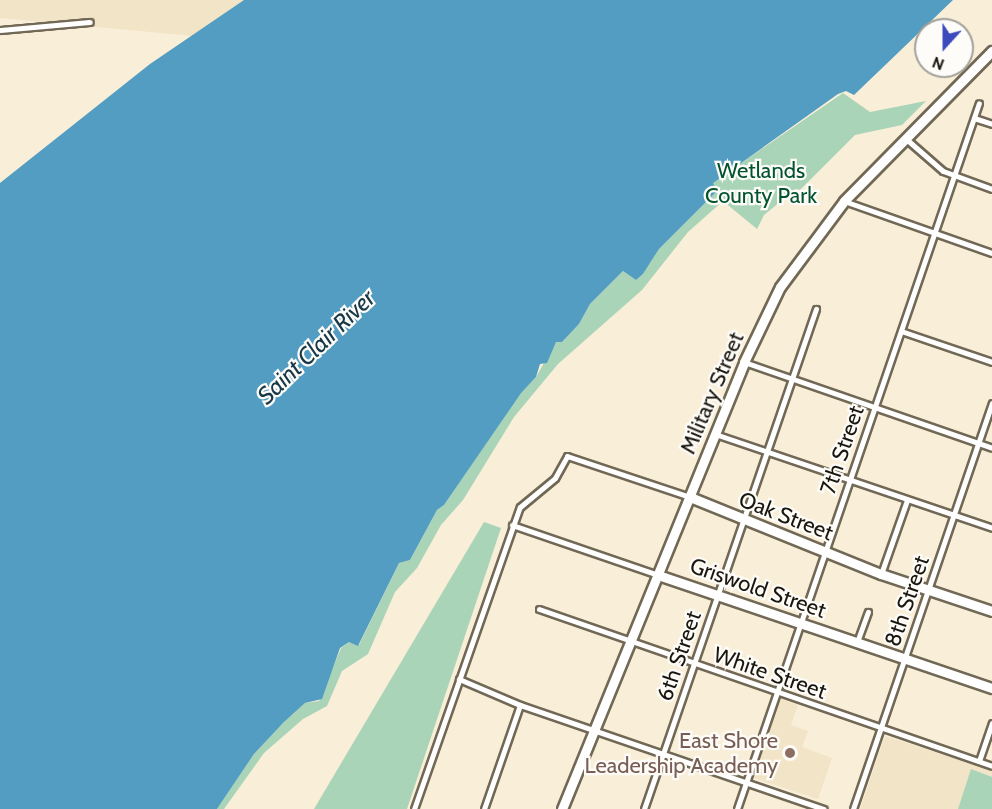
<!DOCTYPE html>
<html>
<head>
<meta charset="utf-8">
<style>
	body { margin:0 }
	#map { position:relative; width:992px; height:809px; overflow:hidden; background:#f9eed8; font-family:Cabin,sans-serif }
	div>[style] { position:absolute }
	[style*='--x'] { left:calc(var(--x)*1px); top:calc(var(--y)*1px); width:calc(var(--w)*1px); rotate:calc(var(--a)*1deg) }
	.built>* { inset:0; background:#f1e4c7 }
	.green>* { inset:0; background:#aad4b7 }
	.water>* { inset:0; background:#529dc1 }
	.roads { filter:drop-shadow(2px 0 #716855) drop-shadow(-2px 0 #716855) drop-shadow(0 2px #716855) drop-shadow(0 -2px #716855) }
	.street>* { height:5px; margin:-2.5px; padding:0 2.5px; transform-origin:2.5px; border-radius:2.5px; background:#fff }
	.primary>* { height:9px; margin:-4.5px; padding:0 4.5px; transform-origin:4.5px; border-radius:4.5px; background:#fff }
	.dots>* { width:16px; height:16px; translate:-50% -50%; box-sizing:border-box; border:3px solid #fefcf8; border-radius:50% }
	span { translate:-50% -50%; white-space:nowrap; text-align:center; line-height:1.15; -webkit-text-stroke:4.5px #fefcf8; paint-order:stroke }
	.park-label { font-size:22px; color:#01542d }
	.street-label { font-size:22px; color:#19160e }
	.education-label { font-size:22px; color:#785e54 }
	.right { translate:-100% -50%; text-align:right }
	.water-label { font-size:24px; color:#163848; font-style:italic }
	.north { position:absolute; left:914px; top:18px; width:60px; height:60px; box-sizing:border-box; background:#fefcf8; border:2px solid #a2a09a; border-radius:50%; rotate:201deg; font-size:16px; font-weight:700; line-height:24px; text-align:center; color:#19160e }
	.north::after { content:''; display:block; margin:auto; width:21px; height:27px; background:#3c4abe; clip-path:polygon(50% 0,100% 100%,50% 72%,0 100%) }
</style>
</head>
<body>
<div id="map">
	<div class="built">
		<div style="clip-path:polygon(0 0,244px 0,193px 36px,0 18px)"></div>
		<div style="clip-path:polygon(780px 699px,798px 705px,791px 725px,808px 731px,802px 747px,832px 758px,818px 799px,754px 778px)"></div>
		<div style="clip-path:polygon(885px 736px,992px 771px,992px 809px,860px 809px)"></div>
	</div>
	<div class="green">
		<div style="clip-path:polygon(843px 93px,870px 112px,926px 101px,902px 125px,855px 135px,800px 190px,796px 189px,764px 215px,757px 229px,723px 201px,688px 232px,642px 290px,558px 364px,514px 417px,463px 500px,441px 525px,417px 568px,395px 592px,368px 654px,342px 671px,327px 706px,303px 719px,264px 753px,224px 809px,217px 809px,254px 754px,284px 722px,305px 703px,319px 701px,341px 648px,349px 642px,359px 645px,399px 563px,410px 560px,437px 510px,444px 505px,520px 393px,536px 377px,556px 342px,562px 342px,579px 324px,590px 304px,623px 271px,636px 280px,643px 274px,659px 249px,717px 191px,712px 183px)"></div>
		<div style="clip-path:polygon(484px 522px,501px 528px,407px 809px,314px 809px)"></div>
		<div style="clip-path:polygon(971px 769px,992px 777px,992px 809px,958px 809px)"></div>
	</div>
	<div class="water">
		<div style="clip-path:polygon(244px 0,953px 0,854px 95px,846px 91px,838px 94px,713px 183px,717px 191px,659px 249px,643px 274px,636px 280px,623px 271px,590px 304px,579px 324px,562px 342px,556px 342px,547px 363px,540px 364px,536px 377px,521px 393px,444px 505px,437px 510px,410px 560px,399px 563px,358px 646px,349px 642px,340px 648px,322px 699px,305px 703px,284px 722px,254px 754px,217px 809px,0 809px,0 183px,150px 64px)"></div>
	</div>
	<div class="roads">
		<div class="street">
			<div style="--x:0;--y:30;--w:90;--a:-5.1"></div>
			<div style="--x:974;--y:118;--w:19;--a:18"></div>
			<div style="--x:905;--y:138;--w:50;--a:41"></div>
			<div style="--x:943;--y:171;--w:52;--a:20.2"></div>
			<div style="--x:844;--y:201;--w:157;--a:19.4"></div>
			<div style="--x:901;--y:331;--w:96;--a:18.8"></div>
			<div style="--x:744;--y:362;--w:262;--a:19.1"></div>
			<div style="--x:715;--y:434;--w:293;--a:18.7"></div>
			<div style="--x:512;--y:525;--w:154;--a:18.9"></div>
			<div style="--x:881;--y:574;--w:78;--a:-70.6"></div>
			<div style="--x:539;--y:609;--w:479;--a:19.1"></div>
			<div style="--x:857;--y:642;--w:32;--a:-70"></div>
			<div style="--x:459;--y:679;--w:66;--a:23.1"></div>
			<div style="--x:520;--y:705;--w:321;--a:18.9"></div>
			<div style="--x:979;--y:761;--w:40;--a:-71.1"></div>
			<div style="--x:414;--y:809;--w:320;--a:-70.7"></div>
			<div style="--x:520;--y:507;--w:45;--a:-39.6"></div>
			<div style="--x:555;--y:478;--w:25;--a:-61"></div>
			<div style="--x:567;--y:456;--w:130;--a:18.4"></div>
			<div style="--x:484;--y:809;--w:110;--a:-70.9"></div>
			<div style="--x:644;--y:809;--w:529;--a:-71.02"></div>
			<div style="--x:737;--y:809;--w:746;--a:-71.08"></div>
			<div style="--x:853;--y:809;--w:429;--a:-71.1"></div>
		</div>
		<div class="primary">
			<div style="--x:690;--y:497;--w:206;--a:22"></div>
			<div style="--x:881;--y:574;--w:117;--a:18.4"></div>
			<div style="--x:658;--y:575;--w:353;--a:18.7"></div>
			<div style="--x:562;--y:809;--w:483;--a:-67.8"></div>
			<div style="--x:744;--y:362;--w:83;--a:-64.4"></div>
			<div style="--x:780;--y:287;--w:107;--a:-53.3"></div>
			<div style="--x:844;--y:201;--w:211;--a:-45.4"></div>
		</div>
	</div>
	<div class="dots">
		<div style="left:790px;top:753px;background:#8d6e63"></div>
	</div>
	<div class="park-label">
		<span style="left:761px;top:183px">Wetlands<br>County Park</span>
	</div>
	<div class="street-label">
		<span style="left:712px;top:393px;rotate:-67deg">Military Street</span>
		<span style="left:842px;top:450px;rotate:-71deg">7th Street</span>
		<span style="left:786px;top:516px;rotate:21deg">Oak Street</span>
		<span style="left:758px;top:588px;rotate:19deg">Griswold Street</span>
		<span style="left:907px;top:601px;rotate:-71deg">8th Street</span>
		<span style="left:679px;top:656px;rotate:-71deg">6th Street</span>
		<span style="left:770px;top:673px;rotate:19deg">White Street</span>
	</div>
	<div class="education-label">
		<span class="right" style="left:778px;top:753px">East Shore<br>Leadership Academy</span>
	</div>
	<div class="water-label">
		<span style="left:316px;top:347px;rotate:-44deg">Saint Clair River</span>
	</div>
	<div class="north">N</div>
</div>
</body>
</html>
